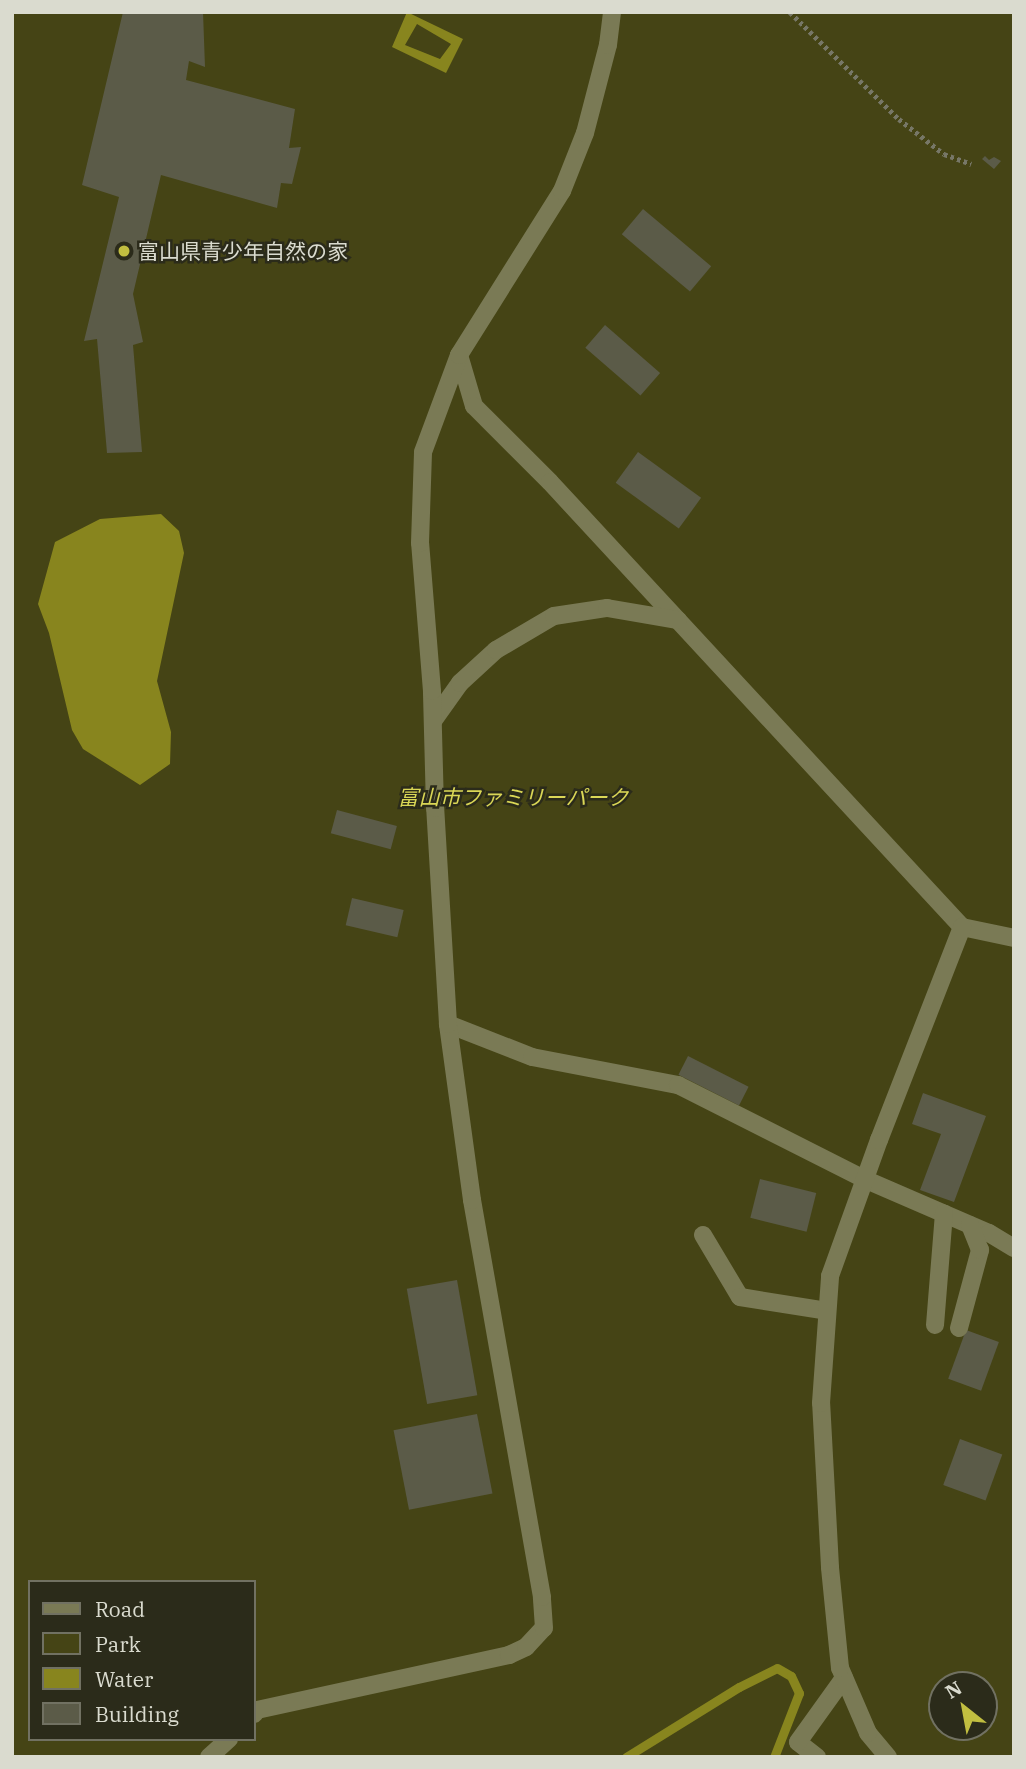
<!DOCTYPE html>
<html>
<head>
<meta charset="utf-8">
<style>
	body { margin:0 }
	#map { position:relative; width:1026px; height:1769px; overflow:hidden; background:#353523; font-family:"IBM Plex Serif","Noto Sans JP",serif }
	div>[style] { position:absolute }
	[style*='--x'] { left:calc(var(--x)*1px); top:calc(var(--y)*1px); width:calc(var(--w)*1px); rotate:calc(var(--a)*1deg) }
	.green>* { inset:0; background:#454415 }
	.water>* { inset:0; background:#88851e }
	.stream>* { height:9px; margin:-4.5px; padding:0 4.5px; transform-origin:4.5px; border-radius:4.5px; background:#88851e }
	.building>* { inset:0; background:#5b5b48; transform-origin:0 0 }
	.path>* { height:4.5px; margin-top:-2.25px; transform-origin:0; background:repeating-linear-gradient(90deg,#777767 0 3.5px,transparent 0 7px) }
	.minor>* { height:18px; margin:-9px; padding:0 9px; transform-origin:9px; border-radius:9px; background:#7a7a55 }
	.dots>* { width:19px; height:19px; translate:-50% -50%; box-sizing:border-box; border:4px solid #2b2b1a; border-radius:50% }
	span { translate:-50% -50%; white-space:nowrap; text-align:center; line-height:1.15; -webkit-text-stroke:5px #2b2b1a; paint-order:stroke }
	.poi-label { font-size:21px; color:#dadbcf }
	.left { translate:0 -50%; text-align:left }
	.park-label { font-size:21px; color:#dad756; font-style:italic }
	.frame { position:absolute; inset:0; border:14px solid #dadbcf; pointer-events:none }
	.legend { position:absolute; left:28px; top:1580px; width:228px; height:161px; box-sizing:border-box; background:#2b2b1a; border:2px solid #717162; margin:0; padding:9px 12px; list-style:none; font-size:21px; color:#dadbcf }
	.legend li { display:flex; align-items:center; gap:14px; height:35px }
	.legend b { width:35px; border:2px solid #717162 }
	.north { position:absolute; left:928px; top:1671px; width:70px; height:70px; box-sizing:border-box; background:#2b2b1a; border:2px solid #717162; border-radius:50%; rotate:329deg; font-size:19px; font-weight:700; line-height:28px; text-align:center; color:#dadbcf }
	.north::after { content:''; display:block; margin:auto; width:24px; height:32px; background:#c1be40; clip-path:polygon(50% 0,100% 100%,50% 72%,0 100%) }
</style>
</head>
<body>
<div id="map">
	<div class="green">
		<div style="clip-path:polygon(evenodd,12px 12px,1014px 12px,1014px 1757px,12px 1757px,12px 12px,30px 1582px,254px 1582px,254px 1739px,30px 1739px,30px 1582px,12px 12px,942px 1685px,984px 1685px,984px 1727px,942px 1727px,942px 1685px)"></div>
	</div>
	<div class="water">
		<div style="clip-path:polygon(evenodd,407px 12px,463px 39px,446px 73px,392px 47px,407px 12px,417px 24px,451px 44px,440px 59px,405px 45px,417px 24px)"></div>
		<div style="clip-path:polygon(161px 514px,179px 531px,184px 553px,157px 681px,171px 732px,170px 764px,140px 785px,83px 749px,72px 730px,49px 633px,38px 604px,55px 542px,100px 519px)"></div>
	</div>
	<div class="stream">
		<div style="--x:626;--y:1757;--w:133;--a:-31.8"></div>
		<div style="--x:739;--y:1687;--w:42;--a:-26.6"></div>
		<div style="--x:777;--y:1668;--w:16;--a:30"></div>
		<div style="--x:791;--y:1676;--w:19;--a:65"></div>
		<div style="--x:799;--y:1693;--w:69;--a:111.3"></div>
	</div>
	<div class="building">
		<div style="clip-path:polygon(123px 12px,203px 12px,205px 67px,189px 61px,186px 80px,295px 109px,289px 148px,301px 147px,292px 184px,281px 183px,277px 208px,161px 175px,133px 294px,143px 342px,133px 345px,142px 452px,107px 453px,97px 339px,84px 341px,119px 197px,82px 185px)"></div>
		<div style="clip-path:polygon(985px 156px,989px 160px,994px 157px,1001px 161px,994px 169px,982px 159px)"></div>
		<div style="left:643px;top:209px;width:89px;height:33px;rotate:40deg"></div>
		<div style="left:605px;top:325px;width:73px;height:30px;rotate:41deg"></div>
		<div style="left:638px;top:452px;width:78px;height:38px;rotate:36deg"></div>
		<div style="left:337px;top:810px;width:62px;height:24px;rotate:15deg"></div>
		<div style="left:352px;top:898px;width:53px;height:28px;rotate:13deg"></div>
		<div style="left:688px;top:1056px;width:68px;height:21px;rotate:27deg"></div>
		<div style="clip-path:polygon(923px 1093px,986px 1116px,954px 1202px,920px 1190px,941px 1134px,912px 1124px)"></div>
		<div style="left:760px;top:1179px;width:58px;height:40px;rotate:14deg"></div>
		<div style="left:457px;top:1280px;width:117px;height:51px;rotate:80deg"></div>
		<div style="left:966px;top:1330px;width:35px;height:52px;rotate:20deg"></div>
		<div style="left:477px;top:1414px;width:81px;height:85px;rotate:79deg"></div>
		<div style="left:960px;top:1439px;width:45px;height:49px;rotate:20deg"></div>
	</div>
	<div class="path">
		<div style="--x:790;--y:12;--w:153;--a:44.5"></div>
		<div style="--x:899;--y:119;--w:57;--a:37.9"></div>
		<div style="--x:944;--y:154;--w:29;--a:20"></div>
	</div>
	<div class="minor">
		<div style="--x:459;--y:355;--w:53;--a:73.6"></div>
		<div style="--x:474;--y:406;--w:107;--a:45"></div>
		<div style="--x:550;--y:482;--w:606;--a:47.21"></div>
		<div style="--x:962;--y:927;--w:53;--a:11.9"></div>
		<div style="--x:433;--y:721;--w:47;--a:-54.6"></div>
		<div style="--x:460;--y:683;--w:49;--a:-42.5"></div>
		<div style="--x:496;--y:650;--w:67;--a:-30.4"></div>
		<div style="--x:554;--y:616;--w:54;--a:-8.6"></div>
		<div style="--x:607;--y:608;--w:72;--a:9.6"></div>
		<div style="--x:448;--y:1024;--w:90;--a:21.4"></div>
		<div style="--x:532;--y:1057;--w:149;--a:10.9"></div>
		<div style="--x:678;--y:1085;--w:208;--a:26.8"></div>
		<div style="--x:864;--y:1179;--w:136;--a:23.4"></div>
		<div style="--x:989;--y:1233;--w:29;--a:31"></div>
		<div style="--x:703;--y:1235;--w:72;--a:59.2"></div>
		<div style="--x:740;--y:1297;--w:88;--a:9.1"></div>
		<div style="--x:935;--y:1325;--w:112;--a:-85.4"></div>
		<div style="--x:959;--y:1328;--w:81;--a:-74.9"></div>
		<div style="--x:980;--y:1250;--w:27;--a:-112"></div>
		<div style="--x:254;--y:1714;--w:5;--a:-53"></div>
		<div style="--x:257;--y:1710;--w:258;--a:-12.3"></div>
		<div style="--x:509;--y:1655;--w:19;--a:-25"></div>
		<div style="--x:526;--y:1647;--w:26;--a:-47"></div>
		<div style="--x:544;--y:1628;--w:31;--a:-94"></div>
		<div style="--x:542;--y:1597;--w:403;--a:-100"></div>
		<div style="--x:472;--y:1200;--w:178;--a:-97.8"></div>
		<div style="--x:448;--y:1024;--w:216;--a:-93.4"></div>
		<div style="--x:435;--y:808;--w:117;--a:-91.5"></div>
		<div style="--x:432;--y:691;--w:148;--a:-94.6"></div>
		<div style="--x:420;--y:543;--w:91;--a:-88.1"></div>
		<div style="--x:423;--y:452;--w:103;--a:-69.6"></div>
		<div style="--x:459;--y:355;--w:194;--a:-57.9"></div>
		<div style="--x:562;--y:191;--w:62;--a:-68.4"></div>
		<div style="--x:585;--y:133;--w:91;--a:-75.4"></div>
		<div style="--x:608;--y:45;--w:33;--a:-83"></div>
		<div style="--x:209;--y:1757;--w:27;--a:-42"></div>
		<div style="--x:817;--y:1757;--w:24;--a:-142"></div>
		<div style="--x:798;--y:1742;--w:79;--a:-54.3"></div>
		<div style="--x:888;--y:1757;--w:31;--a:-130"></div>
		<div style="--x:868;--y:1733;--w:71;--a:-113.3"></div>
		<div style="--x:840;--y:1668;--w:101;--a:-95.7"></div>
		<div style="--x:830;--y:1567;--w:164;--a:-93.1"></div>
		<div style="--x:821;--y:1403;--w:127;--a:-85.9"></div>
		<div style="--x:830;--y:1276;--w:145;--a:-70.2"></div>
		<div style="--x:879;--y:1140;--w:229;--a:-68.7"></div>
	</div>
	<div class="dots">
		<div style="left:124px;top:251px;background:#c1be40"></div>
	</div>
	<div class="poi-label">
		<span class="left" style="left:138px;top:251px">富山県青少年自然の家</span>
	</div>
	<div class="park-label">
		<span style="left:513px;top:797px">富山市ファミリーパーク</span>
	</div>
	<div class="frame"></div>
	<ul class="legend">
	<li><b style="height:9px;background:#7a7a55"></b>Road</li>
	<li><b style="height:19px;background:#454415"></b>Park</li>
	<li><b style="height:19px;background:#88851e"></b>Water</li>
	<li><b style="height:19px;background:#5b5b48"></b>Building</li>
	</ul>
	<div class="north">N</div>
</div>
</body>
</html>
